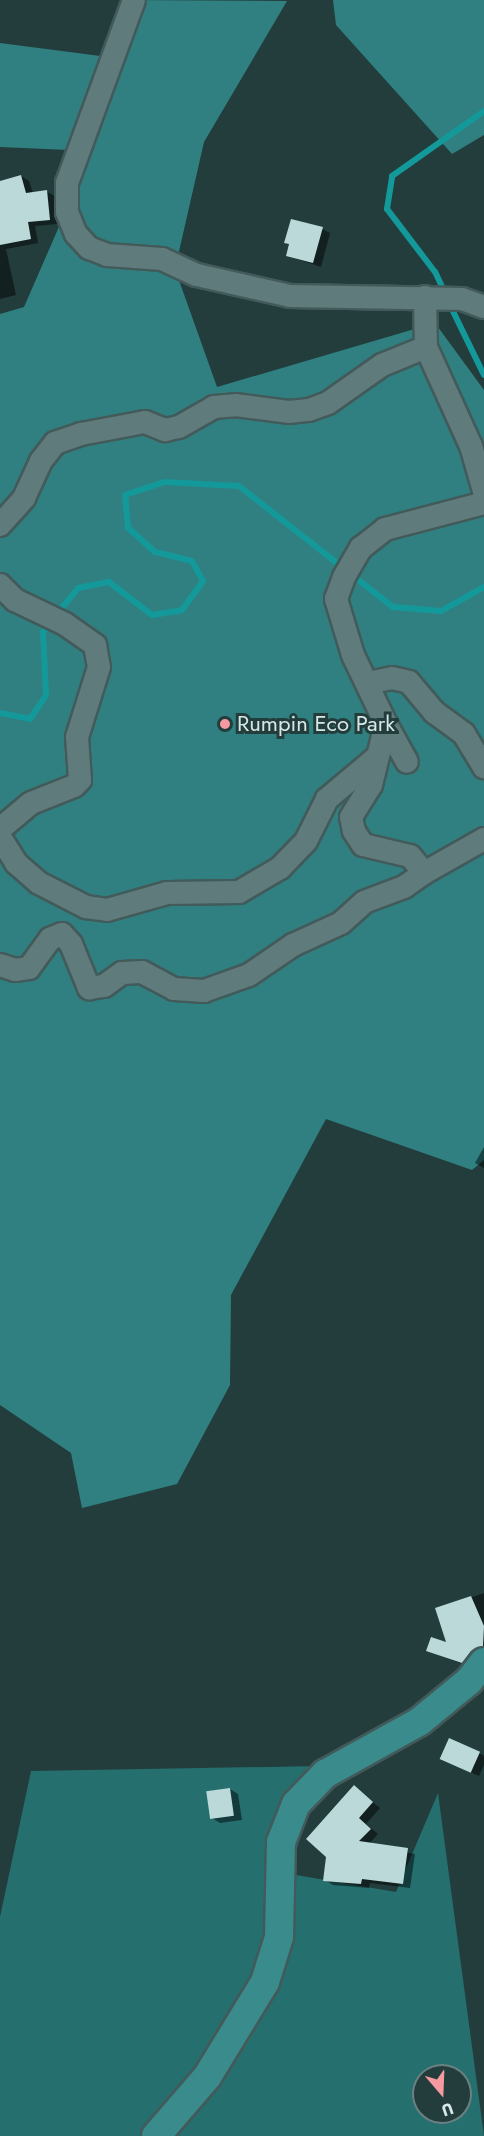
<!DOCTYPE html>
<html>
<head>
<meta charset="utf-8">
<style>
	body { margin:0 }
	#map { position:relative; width:484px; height:2136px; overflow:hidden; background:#233d3d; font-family:Jost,sans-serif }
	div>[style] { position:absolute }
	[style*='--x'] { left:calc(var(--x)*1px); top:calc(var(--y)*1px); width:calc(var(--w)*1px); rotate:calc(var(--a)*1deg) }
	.green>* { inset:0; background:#256f6f }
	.forest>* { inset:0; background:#308081 }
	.shadow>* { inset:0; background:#0007 }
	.stream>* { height:6px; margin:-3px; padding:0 3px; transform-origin:3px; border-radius:3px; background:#14999a }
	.building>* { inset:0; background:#bbd9d9; transform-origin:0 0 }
	.roads { filter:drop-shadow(2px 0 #435a5a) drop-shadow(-2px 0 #435a5a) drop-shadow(0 2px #435a5a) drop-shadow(0 -2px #435a5a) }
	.minor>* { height:22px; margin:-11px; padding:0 11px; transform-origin:11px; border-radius:11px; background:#5f7b7b }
	.major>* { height:28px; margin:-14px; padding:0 14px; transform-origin:14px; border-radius:14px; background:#398b8c }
	.dots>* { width:16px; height:16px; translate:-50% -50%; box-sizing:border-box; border:3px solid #233d3d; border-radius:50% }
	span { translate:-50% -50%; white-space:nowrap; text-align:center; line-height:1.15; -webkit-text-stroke:6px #233d3d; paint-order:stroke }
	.poi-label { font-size:22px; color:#d7e6e6 }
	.left { translate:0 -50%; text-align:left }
	.north { position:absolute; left:412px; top:2064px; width:60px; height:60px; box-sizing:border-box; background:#233d3d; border:2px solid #6b8181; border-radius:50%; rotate:161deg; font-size:16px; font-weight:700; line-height:24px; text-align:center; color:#d7e6e6 }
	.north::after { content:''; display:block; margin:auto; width:21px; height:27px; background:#f49aa0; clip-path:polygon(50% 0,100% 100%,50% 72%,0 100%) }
</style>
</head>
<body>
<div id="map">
	<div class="green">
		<div style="clip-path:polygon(evenodd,320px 1766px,290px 1874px,396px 1892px,438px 1793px,484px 2136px,0 2136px,0 1917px,31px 1771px,320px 1766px,424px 2076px,460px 2076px,460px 2112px,424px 2112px,424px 2076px)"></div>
	</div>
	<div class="forest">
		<div style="clip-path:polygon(121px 0,287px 1px,204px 142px,175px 269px,217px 387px,435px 323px,484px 390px,484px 1160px,472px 1170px,326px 1119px,231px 1295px,230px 1385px,177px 1484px,82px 1508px,71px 1453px,0 1405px,0 314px,24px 307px,92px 151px,0 147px,0 43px,108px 57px)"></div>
		<div style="clip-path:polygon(333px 0,484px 0,484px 135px,452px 154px,336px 25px)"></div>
	</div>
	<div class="shadow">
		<div style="clip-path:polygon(21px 176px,29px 181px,33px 193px,47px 192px,55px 196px,57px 224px,35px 226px,38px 243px,6px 249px,16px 295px,0 299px,0 182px)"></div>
		<div style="clip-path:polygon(322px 229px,330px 233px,321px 267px,288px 256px)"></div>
		<div style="clip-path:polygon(484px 1147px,484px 1168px,475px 1163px)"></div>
		<div style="clip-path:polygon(484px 1593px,484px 1651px,468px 1666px,428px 1651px,449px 1644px,437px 1609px)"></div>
		<div style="clip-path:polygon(479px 1753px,484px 1756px,484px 1765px,479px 1776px,450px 1763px)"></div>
		<div style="clip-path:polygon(354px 1787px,380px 1808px,366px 1824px,378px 1834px,369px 1844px,415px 1854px,410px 1888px,370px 1883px,369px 1888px,333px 1885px,325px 1880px)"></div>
		<div style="clip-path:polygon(230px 1789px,238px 1794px,242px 1820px,220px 1823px,212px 1818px)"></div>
	</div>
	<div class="stream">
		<div style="--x:445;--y:293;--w:23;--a:-115"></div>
		<div style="--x:435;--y:272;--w:79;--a:-127.3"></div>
		<div style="--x:387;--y:209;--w:33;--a:-81"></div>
		<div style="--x:392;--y:176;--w:113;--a:-35.2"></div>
		<div style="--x:449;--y:303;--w:80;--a:64.1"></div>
		<div style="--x:57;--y:614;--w:33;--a:-51"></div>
		<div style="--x:78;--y:588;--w:32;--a:-11"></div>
		<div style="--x:109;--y:582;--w:54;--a:37.5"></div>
		<div style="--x:152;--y:615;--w:30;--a:-9"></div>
		<div style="--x:182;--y:610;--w:36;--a:-54"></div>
		<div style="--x:203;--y:581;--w:23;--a:-119"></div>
		<div style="--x:192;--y:561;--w:38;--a:-166"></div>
		<div style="--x:155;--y:552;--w:36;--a:-138"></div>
		<div style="--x:128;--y:528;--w:33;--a:-95"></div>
		<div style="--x:125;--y:495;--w:41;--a:-18.4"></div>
		<div style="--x:164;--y:482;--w:75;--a:3.1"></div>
		<div style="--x:239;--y:486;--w:196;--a:38.2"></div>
		<div style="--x:393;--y:607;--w:48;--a:4.8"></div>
		<div style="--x:441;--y:611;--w:49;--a:-29.2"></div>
		<div style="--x:0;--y:713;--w:31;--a:11"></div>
		<div style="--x:30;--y:719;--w:29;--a:-56"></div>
		<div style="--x:46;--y:695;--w:63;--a:-92.7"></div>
		<div style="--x:43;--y:632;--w:12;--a:-48"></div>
	</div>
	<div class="building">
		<div style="clip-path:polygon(21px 175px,26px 193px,47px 190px,50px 220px,28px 222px,31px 239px,0 245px,0 181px)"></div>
		<div style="clip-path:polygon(291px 219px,323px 227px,313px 263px,286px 256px,289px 244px,284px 243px)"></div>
		<div style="clip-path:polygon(471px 1596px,484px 1626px,483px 1646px,471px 1651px,462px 1663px,426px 1651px,431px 1637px,446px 1642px,435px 1608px)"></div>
		<div style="left:449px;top:1738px;width:34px;height:23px;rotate:24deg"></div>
		<div style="clip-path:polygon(354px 1785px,373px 1802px,359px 1818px,371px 1829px,359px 1841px,408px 1848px,403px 1884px,362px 1879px,361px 1884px,323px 1881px,326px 1857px,306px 1839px)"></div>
		<div style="left:230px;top:1788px;width:28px;height:24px;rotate:82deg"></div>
	</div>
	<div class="roads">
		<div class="minor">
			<div style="--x:134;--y:0;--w:195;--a:110.1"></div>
			<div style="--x:67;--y:183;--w:29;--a:90"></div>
			<div style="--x:67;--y:212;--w:24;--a:68"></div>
			<div style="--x:76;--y:234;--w:19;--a:47"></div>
			<div style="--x:89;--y:248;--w:19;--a:21"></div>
			<div style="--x:107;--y:255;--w:55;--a:4.2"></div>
			<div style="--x:162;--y:259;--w:38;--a:25"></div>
			<div style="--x:197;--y:275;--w:95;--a:12.7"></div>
			<div style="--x:290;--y:296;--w:172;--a:1"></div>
			<div style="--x:462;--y:299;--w:23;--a:20"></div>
			<div style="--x:425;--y:297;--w:50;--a:88.9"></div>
			<div style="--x:0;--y:525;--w:36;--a:-48"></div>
			<div style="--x:24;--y:498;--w:41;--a:-65.3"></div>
			<div style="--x:41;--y:461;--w:23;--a:-52"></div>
			<div style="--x:55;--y:443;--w:28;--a:-19"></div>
			<div style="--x:81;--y:434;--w:65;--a:-10.6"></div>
			<div style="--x:145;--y:422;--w:22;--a:22"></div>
			<div style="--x:165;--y:430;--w:14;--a:-12"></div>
			<div style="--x:179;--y:427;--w:40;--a:-29.7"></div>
			<div style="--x:214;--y:407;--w:21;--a:-5"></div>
			<div style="--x:235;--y:405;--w:54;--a:7.4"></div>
			<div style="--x:289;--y:412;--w:20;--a:-6"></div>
			<div style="--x:309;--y:410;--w:20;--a:-20"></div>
			<div style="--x:328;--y:403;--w:66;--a:-35.1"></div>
			<div style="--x:382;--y:365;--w:48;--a:-22.2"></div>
			<div style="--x:426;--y:347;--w:109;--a:65.6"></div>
			<div style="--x:471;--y:446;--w:47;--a:73.9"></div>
			<div style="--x:0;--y:585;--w:21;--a:45"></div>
			<div style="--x:15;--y:600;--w:55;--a:25.6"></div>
			<div style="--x:65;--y:624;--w:37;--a:35"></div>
			<div style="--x:95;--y:645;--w:22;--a:80"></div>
			<div style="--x:99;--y:667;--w:73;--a:107.4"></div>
			<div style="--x:77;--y:737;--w:43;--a:86"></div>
			<div style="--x:80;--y:780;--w:8;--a:135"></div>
			<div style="--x:74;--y:786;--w:46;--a:158.4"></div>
			<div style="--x:31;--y:803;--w:40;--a:140"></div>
			<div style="--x:367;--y:683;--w:25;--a:-11"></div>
			<div style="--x:392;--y:678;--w:17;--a:13"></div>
			<div style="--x:409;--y:682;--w:39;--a:50"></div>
			<div style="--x:434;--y:712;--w:37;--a:36"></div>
			<div style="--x:464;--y:734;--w:39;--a:59"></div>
			<div style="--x:386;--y:724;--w:43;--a:61.1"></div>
			<div style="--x:0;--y:837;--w:31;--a:58"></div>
			<div style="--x:16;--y:863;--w:30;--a:41"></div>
			<div style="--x:39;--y:883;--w:53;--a:27.1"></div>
			<div style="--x:86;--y:907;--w:21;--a:8"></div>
			<div style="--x:107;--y:910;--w:62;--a:-15.8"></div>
			<div style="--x:167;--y:893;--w:72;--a:-0.8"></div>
			<div style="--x:239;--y:892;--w:48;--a:-30.3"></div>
			<div style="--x:280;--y:868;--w:37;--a:-46"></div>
			<div style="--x:306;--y:841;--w:47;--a:-63.4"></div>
			<div style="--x:327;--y:799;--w:65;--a:-40"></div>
			<div style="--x:424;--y:873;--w:69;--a:-29.5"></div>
			<div style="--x:0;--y:965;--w:16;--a:18"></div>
			<div style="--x:15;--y:970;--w:14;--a:-8"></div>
			<div style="--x:29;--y:968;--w:36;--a:-54"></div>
			<div style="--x:50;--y:939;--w:13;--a:-23"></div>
			<div style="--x:62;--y:934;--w:13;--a:48"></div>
			<div style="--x:71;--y:944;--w:48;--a:67.8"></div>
			<div style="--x:89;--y:988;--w:15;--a:-8"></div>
			<div style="--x:104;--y:986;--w:22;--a:-36"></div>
			<div style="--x:122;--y:973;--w:20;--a:-3"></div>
			<div style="--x:142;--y:972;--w:36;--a:28"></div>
			<div style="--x:174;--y:989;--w:30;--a:4"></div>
			<div style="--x:204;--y:991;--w:48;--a:-19.6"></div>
			<div style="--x:249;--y:975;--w:53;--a:-34.3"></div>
			<div style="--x:293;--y:945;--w:53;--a:-24.6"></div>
			<div style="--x:341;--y:923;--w:31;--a:-42"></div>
			<div style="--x:364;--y:902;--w:43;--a:-20.6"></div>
			<div style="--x:404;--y:887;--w:24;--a:-35"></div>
			<div style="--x:424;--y:873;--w:22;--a:-129"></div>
			<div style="--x:410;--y:856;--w:48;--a:-166.8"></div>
			<div style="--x:363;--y:845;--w:17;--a:-123"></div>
			<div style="--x:354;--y:831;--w:14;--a:-102"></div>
			<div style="--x:351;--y:817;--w:38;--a:-58"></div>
			<div style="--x:371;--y:785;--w:63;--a:-76.2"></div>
			<div style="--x:386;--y:724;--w:76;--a:-115.6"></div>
			<div style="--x:353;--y:655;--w:59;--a:-106.9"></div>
			<div style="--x:336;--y:599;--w:23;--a:-70"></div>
			<div style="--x:344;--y:577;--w:34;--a:-60"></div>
			<div style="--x:361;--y:548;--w:31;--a:-38"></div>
			<div style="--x:385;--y:529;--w:102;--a:-14.7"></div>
		</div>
		<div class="major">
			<div style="--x:156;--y:2136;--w:78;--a:-49.2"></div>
			<div style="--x:207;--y:2077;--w:111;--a:-58.6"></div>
			<div style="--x:265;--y:1982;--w:47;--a:-72.7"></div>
			<div style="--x:279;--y:1937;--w:95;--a:-88.8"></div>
			<div style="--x:281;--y:1842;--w:41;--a:-68.5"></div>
			<div style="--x:296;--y:1804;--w:42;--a:-46"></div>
			<div style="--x:325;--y:1774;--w:107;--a:-29"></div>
			<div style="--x:419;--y:1722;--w:65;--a:-39.4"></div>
			<div style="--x:469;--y:1681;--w:24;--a:-52"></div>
		</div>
	</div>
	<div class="dots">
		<div style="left:225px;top:724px;background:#f49aa0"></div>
	</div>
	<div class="poi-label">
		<span class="left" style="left:237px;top:724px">Rumpin Eco Park</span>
	</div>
	<div class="north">U</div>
</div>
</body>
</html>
